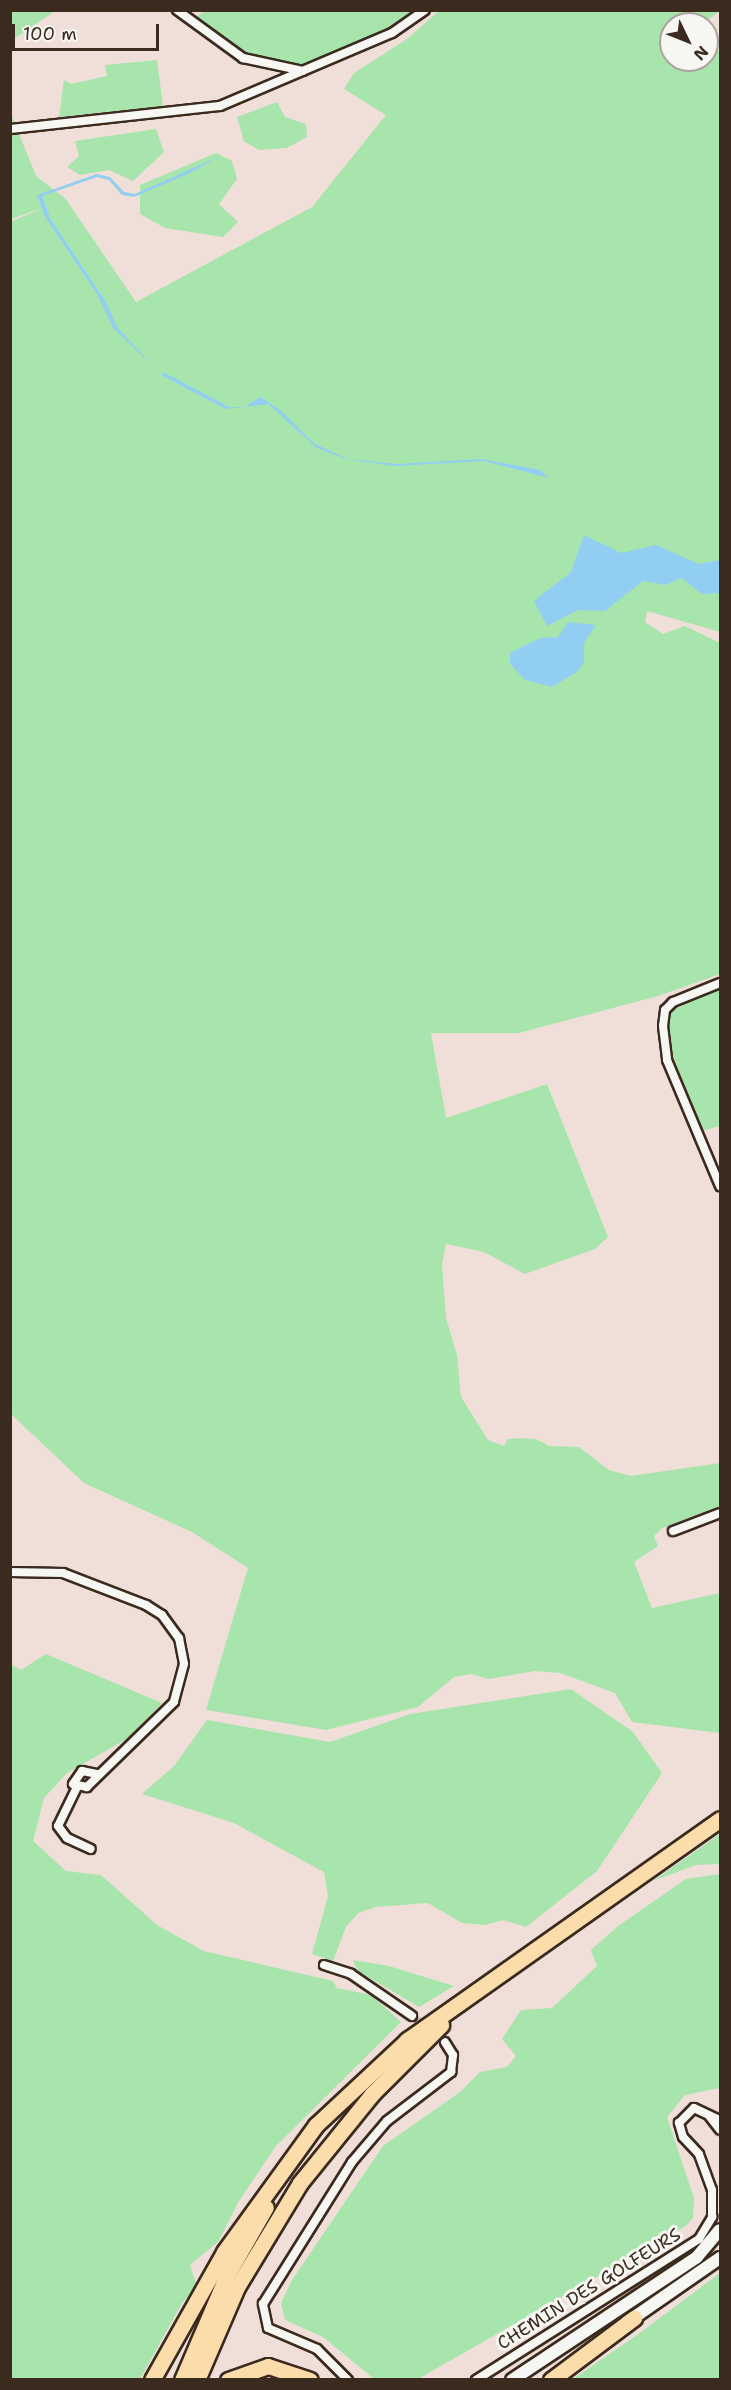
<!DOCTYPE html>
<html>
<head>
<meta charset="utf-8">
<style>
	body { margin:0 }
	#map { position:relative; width:731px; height:2390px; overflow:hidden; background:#f0dfd8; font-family:"Shantell Sans",sans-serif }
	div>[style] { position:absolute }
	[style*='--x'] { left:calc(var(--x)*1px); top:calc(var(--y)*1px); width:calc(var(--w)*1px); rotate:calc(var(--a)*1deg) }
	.green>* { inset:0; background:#a7e5ac }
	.water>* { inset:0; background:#92cef2 }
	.minor-tunnel>* { height:8px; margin-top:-4px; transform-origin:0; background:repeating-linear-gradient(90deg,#ccbbb3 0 8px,transparent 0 12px) }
	.roads { filter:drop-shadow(2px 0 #3b2a1e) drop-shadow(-2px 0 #3b2a1e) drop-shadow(0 2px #3b2a1e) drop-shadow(0 -2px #3b2a1e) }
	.minor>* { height:8px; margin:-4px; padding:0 4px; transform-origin:4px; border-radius:4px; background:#f6f6f2 }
	.secondary>* { height:12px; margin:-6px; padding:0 6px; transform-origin:6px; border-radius:6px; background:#f6f6f2 }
	.trunk>* { height:15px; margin:-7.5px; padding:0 7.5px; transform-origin:7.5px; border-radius:7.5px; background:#faddab }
	span { translate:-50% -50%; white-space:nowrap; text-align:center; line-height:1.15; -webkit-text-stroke:6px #f6f6f2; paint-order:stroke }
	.street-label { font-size:18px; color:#3b2a1e }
	.frame { position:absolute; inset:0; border:12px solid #3b2a1e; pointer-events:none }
	.north { position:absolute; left:659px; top:12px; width:60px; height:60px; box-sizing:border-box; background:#f6f6f2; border:2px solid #aba49d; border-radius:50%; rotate:133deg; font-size:16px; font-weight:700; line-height:24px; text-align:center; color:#3b2a1e }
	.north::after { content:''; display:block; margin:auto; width:21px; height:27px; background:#3b2a1e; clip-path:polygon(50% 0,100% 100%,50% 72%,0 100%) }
	.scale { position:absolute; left:12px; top:24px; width:147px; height:27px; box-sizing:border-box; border:3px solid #3b2a1e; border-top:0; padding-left:8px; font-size:18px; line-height:21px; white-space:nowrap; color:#3b2a1e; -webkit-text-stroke:4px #f6f6f2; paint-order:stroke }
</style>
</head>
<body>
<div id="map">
	<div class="green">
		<div style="clip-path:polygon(11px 10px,55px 10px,55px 11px,11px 41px)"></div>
		<div style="clip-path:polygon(206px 10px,418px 11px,393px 29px,307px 65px,265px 62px,239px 52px,191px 21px)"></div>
		<div style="clip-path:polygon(439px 11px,720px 11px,702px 24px,671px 24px,671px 60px,707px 60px,707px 54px,720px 50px,720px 632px,647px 611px,645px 622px,663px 634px,685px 626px,720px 643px,720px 974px,658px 996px,519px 1033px,431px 1033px,446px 1118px,547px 1084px,608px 1237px,595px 1249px,525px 1274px,484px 1252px,446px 1244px,442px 1264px,446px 1318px,457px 1355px,461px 1397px,488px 1440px,504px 1446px,508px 1439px,521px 1438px,536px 1439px,549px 1446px,579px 1447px,609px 1470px,631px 1476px,720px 1463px,720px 1506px,662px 1528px,654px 1536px,658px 1546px,634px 1562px,652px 1608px,720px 1593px,720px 1733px,632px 1722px,615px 1693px,560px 1673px,535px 1671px,489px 1679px,471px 1674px,454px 1677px,418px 1707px,326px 1730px,206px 1710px,248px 1568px,192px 1532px,84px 1483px,11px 1414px,10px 222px,45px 207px,11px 219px,10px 111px,36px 176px,65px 198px,136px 302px,312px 207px,386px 115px,344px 89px,354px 73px,407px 39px)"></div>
		<div style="clip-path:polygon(157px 60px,163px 106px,59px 117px,64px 80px,71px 84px,107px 76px,105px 65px)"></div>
		<div style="clip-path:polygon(277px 102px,285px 117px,306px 124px,307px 137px,287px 148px,259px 150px,244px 141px,237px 117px)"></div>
		<div style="clip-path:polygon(156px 129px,164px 152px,133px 181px,109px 170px,80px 175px,67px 167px,79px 156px,75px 141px)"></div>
		<div style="clip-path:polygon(216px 153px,232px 161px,237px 179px,219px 204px,238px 222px,223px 237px,165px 228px,140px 214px,140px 185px)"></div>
		<div style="clip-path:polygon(720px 985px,720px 1126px,701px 1131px,669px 1053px,668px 1013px)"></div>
		<div style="clip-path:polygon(46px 1654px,162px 1703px,130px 1737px,67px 1773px,44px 1798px,33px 1841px,66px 1871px,101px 1875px,157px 1925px,204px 1951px,333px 1981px,337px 1988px,371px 1995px,401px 2022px,276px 2146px,239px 2201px,218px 2242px,190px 2265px,197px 2286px,182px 2303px,140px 2379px,11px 2379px,10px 1664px,21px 1670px)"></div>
		<div style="clip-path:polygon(571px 1689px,633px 1732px,662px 1773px,597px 1871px,526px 1927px,503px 1920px,485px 1925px,462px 1923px,428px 1903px,376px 1907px,358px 1913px,346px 1927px,333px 1961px,312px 1954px,328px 1896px,324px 1872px,234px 1823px,142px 1794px,174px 1766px,207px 1720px,330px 1742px,410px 1714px)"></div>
		<div style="clip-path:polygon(720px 1834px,720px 1864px,696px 1865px,653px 1881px)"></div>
		<div style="clip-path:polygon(720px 1874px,720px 2088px,685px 2095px,667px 2117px,694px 2198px,693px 2218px,686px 2226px,418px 2379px,374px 2379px,323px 2337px,285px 2320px,281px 2303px,292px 2280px,383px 2146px,460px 2092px,480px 2072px,507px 2067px,516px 2056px,502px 2039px,521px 2010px,552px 2008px,597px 1966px,591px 1950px,618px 1926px,686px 1879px)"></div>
		<div style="clip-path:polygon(353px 1960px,389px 1966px,454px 1986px,419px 2007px,358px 1971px)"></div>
		<div style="clip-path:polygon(720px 2273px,720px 2379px,573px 2379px,637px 2335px)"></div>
	</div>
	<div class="water">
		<div style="clip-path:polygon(220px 156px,190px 173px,134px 197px,122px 195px,109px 180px,97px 177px,42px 196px,51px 220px,106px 302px,117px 327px,152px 365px,113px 328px,97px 294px,45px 217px,37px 195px,97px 174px,110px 177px,124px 192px,135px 194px)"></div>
		<div style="clip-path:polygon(165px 373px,229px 407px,244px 407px,261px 397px,280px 410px,315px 444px,348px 459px,397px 464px,481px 459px,540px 470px,549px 478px,484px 461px,394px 466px,346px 459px,317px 448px,268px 404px,225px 409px,160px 374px)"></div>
		<div style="clip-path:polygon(584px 535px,621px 553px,656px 545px,699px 564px,720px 560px,720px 593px,702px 594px,682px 578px,665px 585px,643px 581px,605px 611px,578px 610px,547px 626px,534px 601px,571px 572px)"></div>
		<div style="clip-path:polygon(568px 622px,596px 625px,584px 643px,584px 662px,577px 672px,552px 687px,525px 680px,510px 664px,510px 653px,540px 638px,558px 637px)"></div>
	</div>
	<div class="minor-tunnel">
		<div style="--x:412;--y:2016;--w:42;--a:38.2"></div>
	</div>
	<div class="roads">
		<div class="minor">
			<div style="--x:177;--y:10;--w:82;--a:36"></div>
			<div style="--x:243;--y:58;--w:61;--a:12.2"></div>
			<div style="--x:10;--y:129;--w:211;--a:-6.3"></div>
			<div style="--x:220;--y:106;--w:187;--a:-23"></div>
			<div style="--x:392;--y:33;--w:40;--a:-34.9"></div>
			<div style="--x:720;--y:983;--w:51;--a:158"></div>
			<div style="--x:673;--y:1002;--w:11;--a:135"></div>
			<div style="--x:665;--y:1010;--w:16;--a:97"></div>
			<div style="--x:663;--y:1026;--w:34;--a:83"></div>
			<div style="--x:667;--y:1060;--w:137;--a:67.2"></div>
			<div style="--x:673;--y:1531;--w:50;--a:-21"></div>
			<div style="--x:10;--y:1572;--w:53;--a:1.1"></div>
			<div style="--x:63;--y:1573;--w:89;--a:21.1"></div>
			<div style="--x:146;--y:1605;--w:19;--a:32"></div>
			<div style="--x:162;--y:1615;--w:29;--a:54"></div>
			<div style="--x:179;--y:1638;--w:26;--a:79"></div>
			<div style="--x:184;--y:1664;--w:39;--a:105"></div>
			<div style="--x:174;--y:1702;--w:122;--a:135.7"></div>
			<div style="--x:87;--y:1787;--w:14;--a:-168"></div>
			<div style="--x:73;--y:1784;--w:16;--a:-55"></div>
			<div style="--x:82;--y:1771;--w:16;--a:11"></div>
			<div style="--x:77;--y:1787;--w:43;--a:116"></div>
			<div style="--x:58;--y:1826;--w:15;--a:53"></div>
			<div style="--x:67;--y:1838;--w:26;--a:25"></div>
			<div style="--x:324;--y:1965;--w:28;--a:18"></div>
			<div style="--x:351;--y:1974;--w:74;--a:34.5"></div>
			<div style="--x:710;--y:2117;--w:16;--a:52"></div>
			<div style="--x:348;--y:2380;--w:44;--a:-135"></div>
			<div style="--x:317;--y:2349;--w:53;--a:-156.8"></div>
			<div style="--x:268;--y:2328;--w:25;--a:-102"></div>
			<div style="--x:263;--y:2304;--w:168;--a:-57.9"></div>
			<div style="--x:352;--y:2162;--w:54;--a:-49.5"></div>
			<div style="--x:387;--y:2121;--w:81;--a:-37.4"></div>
			<div style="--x:451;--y:2072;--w:17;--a:-83"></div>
			<div style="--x:453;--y:2055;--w:15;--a:-122"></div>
			<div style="--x:476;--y:2380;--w:264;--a:-32.3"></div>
			<div style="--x:699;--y:2239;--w:26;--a:-59"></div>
			<div style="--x:712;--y:2217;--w:27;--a:-90"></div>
			<div style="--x:712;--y:2190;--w:38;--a:-110"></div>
			<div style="--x:699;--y:2154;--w:23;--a:-133"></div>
			<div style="--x:683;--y:2137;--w:15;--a:-106"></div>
			<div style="--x:679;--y:2123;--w:21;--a:-45"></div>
			<div style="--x:694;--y:2108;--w:29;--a:25"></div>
		</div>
		<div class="secondary">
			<div style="--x:626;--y:2323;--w:114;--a:-34.7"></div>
			<div style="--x:512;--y:2380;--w:222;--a:-33.6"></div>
			<div style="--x:697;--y:2257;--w:35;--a:-50"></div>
		</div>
		<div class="trunk">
			<div style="--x:152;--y:2380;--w:147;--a:-60.6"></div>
			<div style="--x:224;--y:2252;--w:157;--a:-54.1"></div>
			<div style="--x:316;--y:2125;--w:125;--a:-43"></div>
			<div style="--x:407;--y:2040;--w:383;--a:-35.2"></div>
			<div style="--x:182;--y:2380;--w:114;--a:-66.8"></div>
			<div style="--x:227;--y:2275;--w:78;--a:-60.2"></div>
			<div style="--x:197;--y:2380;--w:101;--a:-66.7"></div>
			<div style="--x:237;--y:2287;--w:122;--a:-58.8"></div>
			<div style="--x:300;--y:2183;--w:114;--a:-51"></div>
			<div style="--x:372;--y:2094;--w:98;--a:-45"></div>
			<div style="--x:228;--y:2380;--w:42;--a:-19.3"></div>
			<div style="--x:268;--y:2366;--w:44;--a:18.4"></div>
			<div style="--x:551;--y:2380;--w:104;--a:-36.8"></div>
		</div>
	</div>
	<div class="street-label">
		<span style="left:589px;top:2289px;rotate:-32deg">CHEMIN DES GOLFEURS</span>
	</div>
	<div class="frame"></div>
	<div class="north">N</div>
	<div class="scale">100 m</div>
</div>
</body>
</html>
